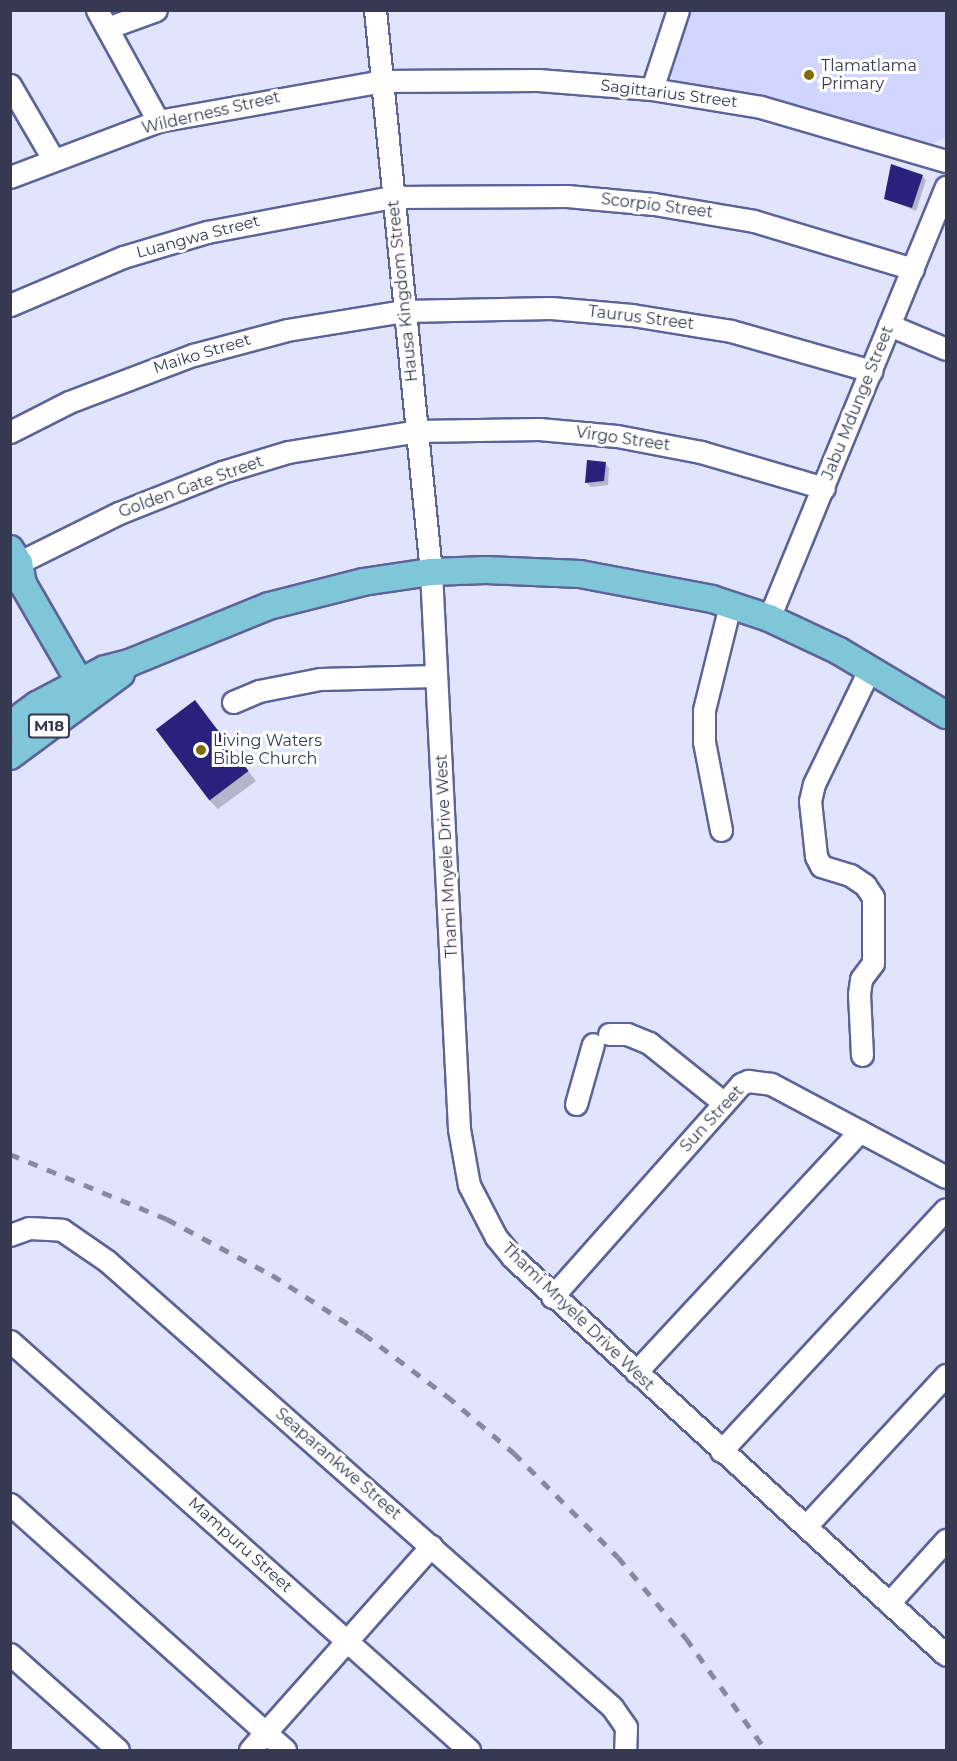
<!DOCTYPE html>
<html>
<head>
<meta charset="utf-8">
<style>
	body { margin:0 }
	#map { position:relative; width:957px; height:1761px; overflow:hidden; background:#e0e4fd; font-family:Montserrat,sans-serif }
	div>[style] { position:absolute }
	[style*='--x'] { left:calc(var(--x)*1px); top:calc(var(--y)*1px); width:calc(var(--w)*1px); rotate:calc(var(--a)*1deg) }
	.built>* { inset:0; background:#d0d6ff }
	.shadow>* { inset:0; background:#0003 }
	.building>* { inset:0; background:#29227c; transform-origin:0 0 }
	.roads { filter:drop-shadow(2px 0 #5d6398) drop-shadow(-2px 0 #5d6398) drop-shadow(0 2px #5d6398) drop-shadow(0 -2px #5d6398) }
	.minor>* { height:21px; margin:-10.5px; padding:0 10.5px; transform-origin:10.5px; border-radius:10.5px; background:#fff }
	.major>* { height:26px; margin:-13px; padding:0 13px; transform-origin:13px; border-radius:13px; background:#7fc7d8 }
	.rail>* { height:4.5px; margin-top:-2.25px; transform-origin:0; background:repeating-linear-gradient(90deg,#8488a0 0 10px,transparent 0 20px) }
	.dots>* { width:16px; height:16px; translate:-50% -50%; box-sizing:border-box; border:3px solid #fff; border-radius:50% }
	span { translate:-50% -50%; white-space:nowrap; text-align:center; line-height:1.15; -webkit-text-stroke:6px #fff; paint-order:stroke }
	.shield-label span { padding:2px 4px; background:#fff; border:2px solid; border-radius:4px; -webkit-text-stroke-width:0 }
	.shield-label { font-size:15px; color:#353951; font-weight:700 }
	.poi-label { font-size:16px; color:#353951 }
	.left { translate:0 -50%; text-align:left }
	.street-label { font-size:16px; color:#353951 }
	.frame { position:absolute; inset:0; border:12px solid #353951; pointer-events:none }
</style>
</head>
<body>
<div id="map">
	<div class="built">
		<div style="clip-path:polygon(689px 11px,946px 11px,946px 137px,932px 144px,815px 110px,675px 83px,668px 68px)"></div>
	</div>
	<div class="shadow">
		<div style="clip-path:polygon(922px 176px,926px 180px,916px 211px,886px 199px)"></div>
		<div style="clip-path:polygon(605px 464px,609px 468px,608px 485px,591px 487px,587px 483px)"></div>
		<div style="clip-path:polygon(195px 702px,256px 781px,218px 809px,209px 800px)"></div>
	</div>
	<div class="building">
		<div style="clip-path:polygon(891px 164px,923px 175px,912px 208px,884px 199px)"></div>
		<div style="clip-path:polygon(587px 460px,606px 462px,604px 481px,585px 483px)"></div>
		<div style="left:195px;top:700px;width:89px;height:49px;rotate:53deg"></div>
	</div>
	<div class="roads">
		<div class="minor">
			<div style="--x:97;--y:10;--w:127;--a:61.2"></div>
			<div style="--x:375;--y:10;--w:565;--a:84.31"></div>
			<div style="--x:431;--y:572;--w:558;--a:87.12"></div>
			<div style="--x:459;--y:1129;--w:57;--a:79.9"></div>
			<div style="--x:469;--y:1185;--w:59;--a:62.6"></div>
			<div style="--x:496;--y:1237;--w:27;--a:51"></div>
			<div style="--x:513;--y:1258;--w:587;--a:42.52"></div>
			<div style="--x:107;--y:28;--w:52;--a:-20.2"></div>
			<div style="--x:10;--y:85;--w:86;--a:59.8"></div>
			<div style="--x:652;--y:89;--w:83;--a:-71.8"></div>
			<div style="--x:10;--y:177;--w:158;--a:-20.7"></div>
			<div style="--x:158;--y:121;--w:229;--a:-10.1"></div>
			<div style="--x:383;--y:81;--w:155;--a:-0.4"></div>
			<div style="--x:538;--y:80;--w:114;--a:4.5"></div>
			<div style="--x:652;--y:89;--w:110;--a:9.4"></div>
			<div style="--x:761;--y:107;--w:193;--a:16.3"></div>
			<div style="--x:10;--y:305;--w:123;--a:-23"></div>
			<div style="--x:123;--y:257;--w:88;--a:-16.6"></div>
			<div style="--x:207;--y:232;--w:189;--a:-10.7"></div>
			<div style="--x:393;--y:197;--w:174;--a:-0.3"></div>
			<div style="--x:567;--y:196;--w:87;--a:5.3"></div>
			<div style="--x:654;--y:204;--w:101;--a:9.6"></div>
			<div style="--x:754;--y:221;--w:166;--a:16.8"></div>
			<div style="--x:889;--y:325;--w:62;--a:22.8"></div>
			<div style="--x:10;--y:432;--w:66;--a:-27"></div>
			<div style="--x:69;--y:402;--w:133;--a:-20.8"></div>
			<div style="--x:193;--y:355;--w:97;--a:-14.9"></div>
			<div style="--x:287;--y:330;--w:119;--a:-9.2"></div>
			<div style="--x:404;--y:311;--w:147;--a:-1.2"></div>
			<div style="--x:551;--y:308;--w:81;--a:4.9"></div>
			<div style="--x:632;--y:315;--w:100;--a:9.2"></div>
			<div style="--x:731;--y:331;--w:146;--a:15.9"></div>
			<div style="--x:10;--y:567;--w:122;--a:-26.4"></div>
			<div style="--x:119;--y:513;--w:111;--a:-21.7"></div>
			<div style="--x:222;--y:472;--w:69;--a:-16.9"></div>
			<div style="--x:288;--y:452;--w:131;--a:-9.2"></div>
			<div style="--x:417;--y:431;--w:122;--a:-0.9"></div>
			<div style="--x:539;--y:429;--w:78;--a:5.1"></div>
			<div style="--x:617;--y:436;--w:86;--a:10.8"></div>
			<div style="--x:701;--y:452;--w:128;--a:16.3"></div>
			<div style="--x:769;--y:618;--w:466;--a:-67.7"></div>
			<div style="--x:233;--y:702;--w:28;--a:-23"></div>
			<div style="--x:259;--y:691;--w:62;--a:-11.1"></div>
			<div style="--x:320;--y:679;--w:116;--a:-1.5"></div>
			<div style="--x:721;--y:830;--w:90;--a:-100.9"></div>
			<div style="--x:704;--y:742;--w:32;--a:-90"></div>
			<div style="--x:704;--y:710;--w:108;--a:-76.1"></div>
			<div style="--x:609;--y:1034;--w:18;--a:0"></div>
			<div style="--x:627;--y:1034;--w:24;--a:22"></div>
			<div style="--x:649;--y:1043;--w:96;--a:38.7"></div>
			<div style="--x:862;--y:1055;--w:61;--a:-92.8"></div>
			<div style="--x:859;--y:994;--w:15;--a:-82"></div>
			<div style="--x:861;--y:979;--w:20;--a:-53"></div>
			<div style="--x:873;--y:963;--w:66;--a:-90"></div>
			<div style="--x:873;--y:897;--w:14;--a:-124"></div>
			<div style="--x:865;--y:885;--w:18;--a:-146"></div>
			<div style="--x:850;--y:875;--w:30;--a:-163"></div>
			<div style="--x:821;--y:866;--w:11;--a:-117"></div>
			<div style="--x:816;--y:856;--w:55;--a:-96.2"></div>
			<div style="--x:810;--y:801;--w:17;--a:-77"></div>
			<div style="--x:814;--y:784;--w:129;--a:-64.2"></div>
			<div style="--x:576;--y:1104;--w:62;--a:-74.2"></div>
			<div style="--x:10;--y:1235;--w:20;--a:-20"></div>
			<div style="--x:29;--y:1228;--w:33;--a:3"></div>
			<div style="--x:62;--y:1230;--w:55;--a:34.6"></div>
			<div style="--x:107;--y:1261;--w:674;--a:41.45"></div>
			<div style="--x:612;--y:1707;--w:24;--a:55"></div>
			<div style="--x:626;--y:1727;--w:23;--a:92"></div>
			<div style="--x:552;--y:1297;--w:285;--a:-48.4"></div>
			<div style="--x:741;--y:1084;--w:8;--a:-23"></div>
			<div style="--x:748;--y:1081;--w:23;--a:7"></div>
			<div style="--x:771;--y:1084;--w:198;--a:28"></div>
			<div style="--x:10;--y:1341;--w:615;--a:41.7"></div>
			<div style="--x:636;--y:1372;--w:329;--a:-47.1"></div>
			<div style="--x:721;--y:1451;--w:330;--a:-47.1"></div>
			<div style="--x:10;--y:1504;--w:369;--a:41.8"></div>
			<div style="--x:806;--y:1526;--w:206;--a:-47.2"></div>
			<div style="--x:889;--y:1603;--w:85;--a:-47.9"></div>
			<div style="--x:10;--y:1654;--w:144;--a:41.6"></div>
			<div style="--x:250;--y:1750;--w:273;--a:-48.4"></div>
		</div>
		<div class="major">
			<div style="--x:10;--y:549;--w:17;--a:57"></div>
			<div style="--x:19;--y:563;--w:21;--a:79"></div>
			<div style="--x:10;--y:574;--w:16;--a:38"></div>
			<div style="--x:23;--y:584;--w:128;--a:60"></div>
			<div style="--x:10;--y:725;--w:34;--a:-37"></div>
			<div style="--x:37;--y:705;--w:77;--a:-27.9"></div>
			<div style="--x:105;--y:669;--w:25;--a:-14"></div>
			<div style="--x:129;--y:663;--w:151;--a:-22.2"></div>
			<div style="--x:269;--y:606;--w:97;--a:-14.3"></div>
			<div style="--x:363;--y:582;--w:69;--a:-8.4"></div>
			<div style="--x:431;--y:572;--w:55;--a:-2.1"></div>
			<div style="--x:486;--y:570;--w:94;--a:2.4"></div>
			<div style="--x:580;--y:574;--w:134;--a:10.7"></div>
			<div style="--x:712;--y:599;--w:60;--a:18.4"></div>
			<div style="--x:769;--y:618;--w:77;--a:25.2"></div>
			<div style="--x:839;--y:651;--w:125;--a:30.9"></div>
			<div style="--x:10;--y:756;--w:138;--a:-36.5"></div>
		</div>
	</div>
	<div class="rail">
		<div style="--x:10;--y:1154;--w:170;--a:22.5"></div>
		<div style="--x:167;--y:1219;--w:119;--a:28.1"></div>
		<div style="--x:272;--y:1275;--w:109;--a:32.7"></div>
		<div style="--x:364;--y:1334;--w:104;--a:36.8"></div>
		<div style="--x:447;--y:1396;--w:88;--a:40.4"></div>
		<div style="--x:514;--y:1453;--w:147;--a:45"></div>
		<div style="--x:618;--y:1557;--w:106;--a:50"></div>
		<div style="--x:686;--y:1638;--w:138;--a:54.5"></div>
	</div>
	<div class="dots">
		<div style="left:809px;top:75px;background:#7d6d08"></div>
		<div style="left:201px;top:750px;background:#7d6d08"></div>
	</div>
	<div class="shield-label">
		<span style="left:49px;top:726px">M18</span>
	</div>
	<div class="poi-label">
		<span class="left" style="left:821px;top:75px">Tlamatlama<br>Primary</span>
		<span class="left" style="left:213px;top:750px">Living Waters<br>Bible Church</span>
	</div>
	<div class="street-label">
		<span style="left:669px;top:94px;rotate:7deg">Sagittarius Street</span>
		<span style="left:211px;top:113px;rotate:-13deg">Wilderness Street</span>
		<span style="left:657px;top:206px;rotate:7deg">Scorpio Street</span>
		<span style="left:198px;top:237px;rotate:-15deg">Luangwa Street</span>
		<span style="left:403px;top:291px;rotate:-96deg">Hausa Kingdom Street</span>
		<span style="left:641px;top:318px;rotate:7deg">Taurus Street</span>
		<span style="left:202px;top:354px;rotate:-17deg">Maiko Street</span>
		<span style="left:858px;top:403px;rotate:-68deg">Jabu Mdunge Street</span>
		<span style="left:623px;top:439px;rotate:8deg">Virgo Street</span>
		<span style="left:191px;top:487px;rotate:-20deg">Golden Gate Street</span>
		<span style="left:447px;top:856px;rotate:-93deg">Thami Mnyele Drive West</span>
		<span style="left:712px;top:1119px;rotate:-47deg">Sun Street</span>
		<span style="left:578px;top:1317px;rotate:44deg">Thami Mnyele Drive West</span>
		<span style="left:338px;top:1464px;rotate:41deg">Seaparankwe Street</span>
		<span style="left:240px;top:1545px;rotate:42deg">Mampuru Street</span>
	</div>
	<div class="frame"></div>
</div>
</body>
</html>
